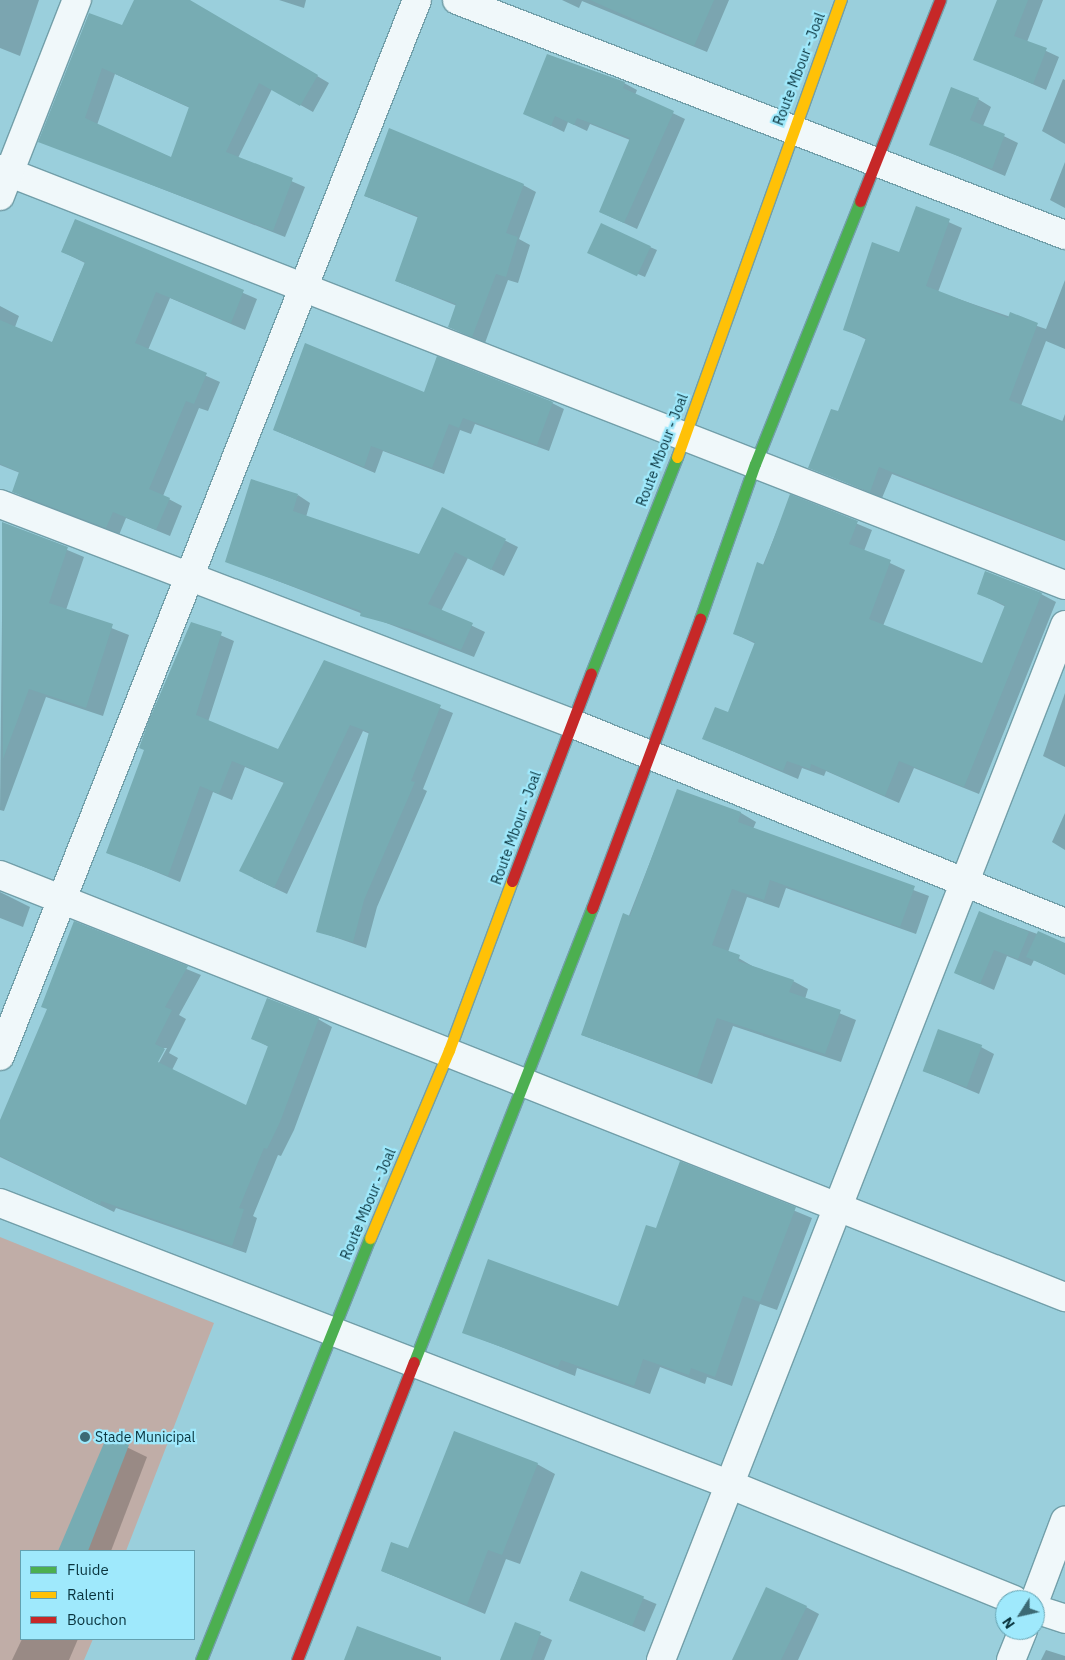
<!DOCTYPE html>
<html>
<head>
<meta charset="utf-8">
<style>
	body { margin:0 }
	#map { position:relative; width:1065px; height:1660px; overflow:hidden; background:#9acfdc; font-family:"IBM Plex Sans",sans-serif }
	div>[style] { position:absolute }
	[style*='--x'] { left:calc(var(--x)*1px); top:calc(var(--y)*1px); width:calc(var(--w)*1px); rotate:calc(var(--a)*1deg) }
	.green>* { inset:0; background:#c0ada7 }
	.shadow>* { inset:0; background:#0003; transform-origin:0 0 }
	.building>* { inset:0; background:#77acb3; transform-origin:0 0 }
	.roads { filter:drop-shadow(1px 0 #729fa9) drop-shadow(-1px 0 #729fa9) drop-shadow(0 1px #729fa9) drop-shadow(0 -1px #729fa9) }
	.street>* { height:28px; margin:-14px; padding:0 14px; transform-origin:14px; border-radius:14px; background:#f0f8fa }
	.fast>* { height:11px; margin:-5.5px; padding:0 5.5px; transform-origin:5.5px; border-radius:5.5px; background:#4caf50 }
	.slow>* { height:11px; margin:-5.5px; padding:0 5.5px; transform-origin:5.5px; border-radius:5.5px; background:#ffc107 }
	.jam>* { height:11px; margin:-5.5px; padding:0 5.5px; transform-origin:5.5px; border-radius:5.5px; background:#c62828 }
	.dots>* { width:14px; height:14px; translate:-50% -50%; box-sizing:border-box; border:2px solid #9fe9fc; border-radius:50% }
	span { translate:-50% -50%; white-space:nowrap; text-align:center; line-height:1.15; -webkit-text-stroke:4.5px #9fe9fc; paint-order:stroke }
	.street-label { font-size:14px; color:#09343e }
	.poi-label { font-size:14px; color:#09343e }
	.left { translate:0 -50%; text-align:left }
	.legend { position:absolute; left:20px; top:1550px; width:175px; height:90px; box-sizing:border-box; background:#9fe9fc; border:1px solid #63a1b0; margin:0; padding:6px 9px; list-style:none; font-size:15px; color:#09343e }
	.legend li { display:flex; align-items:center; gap:10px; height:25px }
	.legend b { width:25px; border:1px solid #63a1b0 }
	.north { position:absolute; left:995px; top:1590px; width:50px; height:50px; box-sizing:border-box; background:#9fe9fc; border:1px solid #63a1b0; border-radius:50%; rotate:235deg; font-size:14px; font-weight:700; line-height:20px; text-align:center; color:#09343e }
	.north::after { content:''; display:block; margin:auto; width:18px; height:22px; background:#3c6a75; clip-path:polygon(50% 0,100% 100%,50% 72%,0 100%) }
</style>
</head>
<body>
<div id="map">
	<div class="green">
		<div style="clip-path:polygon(0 1237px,214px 1323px,126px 1551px,21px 1551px,21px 1639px,93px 1639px,84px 1660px,0 1660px)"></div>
	</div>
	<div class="shadow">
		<div style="clip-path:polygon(0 0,39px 0,20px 56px,0 48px)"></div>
		<div style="clip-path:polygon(evenodd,135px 0,188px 0,329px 83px,313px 112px,272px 89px,238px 158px,305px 187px,285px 237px,40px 141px,123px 27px,135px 0,115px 74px,190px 108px,172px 158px,97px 125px,115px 74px)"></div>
		<div style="clip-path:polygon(279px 0,306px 0,304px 8px)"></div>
		<div style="clip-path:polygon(562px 0,729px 0,707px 52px,582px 1px,579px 8px)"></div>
		<div style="clip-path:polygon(998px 0,1043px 0,1027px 42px,1059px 57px,1046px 90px,975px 59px)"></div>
		<div style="clip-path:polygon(1063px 79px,1065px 80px,1065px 144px,1042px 131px)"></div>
		<div style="clip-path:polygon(624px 83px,637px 90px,635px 95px,685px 119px,637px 229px,600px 212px,630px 140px,590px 124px,587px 131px,568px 122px,564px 132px,525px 113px)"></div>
		<div style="clip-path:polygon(978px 99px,991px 107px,983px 126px,1018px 143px,1005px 176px,930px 144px)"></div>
		<div style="clip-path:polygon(1065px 162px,1065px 208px,1050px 200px)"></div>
		<div style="clip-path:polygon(523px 185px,536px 192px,519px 239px,530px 245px,518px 283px,508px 280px,485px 343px,449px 327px,457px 306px,396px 281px,419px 218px,365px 196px)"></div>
		<div style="clip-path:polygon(917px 208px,962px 228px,938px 292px,1046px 329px,1065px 280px,1065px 349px,1046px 341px,1021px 406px,1062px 422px,1065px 414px,1065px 541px,892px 474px,882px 498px,810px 467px,838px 413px,867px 340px,845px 329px,900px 253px)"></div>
		<div style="clip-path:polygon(76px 221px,257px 299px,245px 330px,170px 298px,148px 350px,220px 382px,208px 411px,199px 408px,163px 496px,182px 506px,170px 536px,126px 518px,119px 535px,27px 499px,14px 491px,20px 473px,0 465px,0 306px,19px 316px,15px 327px,52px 343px,85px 263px,63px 252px)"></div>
		<div style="clip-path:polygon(650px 247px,657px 250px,645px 277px,596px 256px)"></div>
		<div style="clip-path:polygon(552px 403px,564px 409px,549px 451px,475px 424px,471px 434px,460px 430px,444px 474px,383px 451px,375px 473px,274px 430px)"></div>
		<div style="clip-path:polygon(298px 495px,310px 503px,306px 517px,419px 555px,443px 509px,518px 547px,504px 576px,468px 558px,441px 611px,485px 632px,474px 657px,226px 561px)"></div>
		<div style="clip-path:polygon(791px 496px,872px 530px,864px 551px,905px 570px,883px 626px,983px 665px,1006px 607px,978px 593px,1041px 594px,1056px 602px,979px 794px,914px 768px,899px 803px,826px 771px,824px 776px,802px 768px,798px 779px,704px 739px,729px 714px,756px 644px,735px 634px)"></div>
		<div style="clip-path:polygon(3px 523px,84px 557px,66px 610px,129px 635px,103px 716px,46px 697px,4px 811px,0 810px)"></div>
		<div style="clip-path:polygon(192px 623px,234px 641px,208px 722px,278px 750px,325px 662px,453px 713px,423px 789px,427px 791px,377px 907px,366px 948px,317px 931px,370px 734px,363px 731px,287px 894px,253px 878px,284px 783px,245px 767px,232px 800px,213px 792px,180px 882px,108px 852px)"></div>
		<div style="clip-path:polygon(1065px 693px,1065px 767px,1043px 756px)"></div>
		<div style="clip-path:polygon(678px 791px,741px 813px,756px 822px,753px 829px,929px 896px,916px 934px,786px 888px,779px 908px,747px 897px,728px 952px,754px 967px,793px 981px,808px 989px,805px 999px,856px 1020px,841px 1062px,733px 1026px,712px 1084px,582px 1035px)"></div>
		<div style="clip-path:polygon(1065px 813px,1065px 850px,1052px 842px)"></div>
		<div style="clip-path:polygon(0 892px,30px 907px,23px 927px,0 918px)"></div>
		<div style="clip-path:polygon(980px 913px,1065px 944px,1065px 975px,1034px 960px,1031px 966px,1007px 956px,994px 990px,956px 973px)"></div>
		<div style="clip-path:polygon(evenodd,75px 923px,201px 975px,179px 1015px,186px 1019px,169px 1053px,178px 1058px,172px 1070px,246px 1107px,269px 1047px,252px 1038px,318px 1019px,332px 1027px,294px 1130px,281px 1156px,278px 1155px,253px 1216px,257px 1218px,246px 1253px,116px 1208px,114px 1212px,0 1157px,0 1123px,48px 1009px,75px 923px,164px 1048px,167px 1048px,156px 1068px,154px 1067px,164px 1048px)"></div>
		<div style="clip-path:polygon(981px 1047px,994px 1054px,979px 1094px,924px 1071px)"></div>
		<div style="clip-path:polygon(680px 1163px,812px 1218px,777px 1310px,760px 1304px,732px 1386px,707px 1377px,705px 1384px,660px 1367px,650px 1394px,577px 1368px,575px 1376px,463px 1332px,619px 1307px,657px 1230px)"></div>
		<div style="clip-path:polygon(108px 1438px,147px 1457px,111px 1551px,59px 1551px)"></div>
		<div style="clip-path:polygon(537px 1464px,555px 1474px,520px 1564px,506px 1559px,485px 1614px,382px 1571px)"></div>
		<div style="left:581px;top:1572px;width:82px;height:30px;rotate:23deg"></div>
		<div style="clip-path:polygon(806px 1607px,819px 1614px,798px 1660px,747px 1660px)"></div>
		<div style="clip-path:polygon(516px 1624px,552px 1640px,544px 1660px,501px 1660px)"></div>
		<div style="clip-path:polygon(22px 1639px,78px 1639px,69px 1660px,12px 1660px)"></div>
		<div style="clip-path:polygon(1046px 1650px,1065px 1656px,1065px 1660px,1041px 1660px)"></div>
	</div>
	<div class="building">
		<div style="clip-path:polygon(evenodd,134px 0,190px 0,318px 75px,300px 106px,259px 83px,226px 152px,293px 178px,273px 231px,38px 142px,89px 13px,122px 25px,134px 0,102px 68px,189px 107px,171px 157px,85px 118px,102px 68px)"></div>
		<div style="clip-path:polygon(590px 0,714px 0,694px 46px)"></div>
		<div style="clip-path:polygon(997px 0,1028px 0,1014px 36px,1047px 48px,1033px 84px,973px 60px)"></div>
		<div style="clip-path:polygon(547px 54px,625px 82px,623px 88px,674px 111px,624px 223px,599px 212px,630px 138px,577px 118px,574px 125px,555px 116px,551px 126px,523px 114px)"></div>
		<div style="clip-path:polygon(951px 87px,979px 98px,970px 120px,1005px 134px,992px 169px,929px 145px)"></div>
		<div style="clip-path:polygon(389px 128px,524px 184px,506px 233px,518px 237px,506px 277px,496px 274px,472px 337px,448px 327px,456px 304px,395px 281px,418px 216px,364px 196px)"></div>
		<div style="clip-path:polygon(916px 206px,950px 219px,926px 286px,1008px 318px,1010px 312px,1038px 323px,1009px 400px,1065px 422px,1065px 540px,879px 467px,870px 492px,808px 468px,831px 409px,838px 411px,866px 338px,843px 330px,872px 242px,899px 252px)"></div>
		<div style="clip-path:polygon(75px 219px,244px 290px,231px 323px,156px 292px,135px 343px,207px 373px,194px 404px,186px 401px,149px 489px,170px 498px,156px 530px,113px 512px,106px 528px,12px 492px,19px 472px,0 464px,0 320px,52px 342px,85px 262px,61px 252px)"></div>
		<div style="left:601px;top:223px;width:55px;height:33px;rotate:25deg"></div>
		<div style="clip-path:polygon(305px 343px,424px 392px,437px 356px,553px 402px,537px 445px,463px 418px,459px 428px,449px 424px,432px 468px,371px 446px,364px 467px,273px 430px)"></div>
		<div style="clip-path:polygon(251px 479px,298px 494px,293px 511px,419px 554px,442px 507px,506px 539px,491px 570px,455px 552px,428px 604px,473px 623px,461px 650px,416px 631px,360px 616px,361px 611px,225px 562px)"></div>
		<div style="clip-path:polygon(790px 494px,858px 521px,849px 544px,891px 560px,869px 619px,982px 663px,1005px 605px,977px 594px,985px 571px,1042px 593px,964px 787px,899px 761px,885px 796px,811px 764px,810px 769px,787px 761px,783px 771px,702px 739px,715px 707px,728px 712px,755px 642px,733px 634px,757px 562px,764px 565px)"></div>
		<div style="clip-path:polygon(2px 522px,68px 547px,49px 603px,113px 624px,86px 708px,29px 689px,3px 759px)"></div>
		<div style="clip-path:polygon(191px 622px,222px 632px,196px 715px,278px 749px,324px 660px,441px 705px,411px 781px,415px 782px,364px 900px,353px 942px,316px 932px,369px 732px,350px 725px,274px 888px,239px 871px,284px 782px,232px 761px,219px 794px,200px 786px,168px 876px,106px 853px,144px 750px,139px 748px,149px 720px)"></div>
		<div style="clip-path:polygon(677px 789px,741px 812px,738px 822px,915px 886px,900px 927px,770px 880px,764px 900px,732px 889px,712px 945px,740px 955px,738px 961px,794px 980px,789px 992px,841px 1010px,825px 1054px,717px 1018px,697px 1077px,581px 1035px,623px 913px,630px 916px)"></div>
		<div style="clip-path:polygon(979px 911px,1029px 932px,1018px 959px,994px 950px,980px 984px,954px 973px)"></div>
		<div style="clip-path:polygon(74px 921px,188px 966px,165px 1007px,172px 1010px,155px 1044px,165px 1049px,158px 1062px,246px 1105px,268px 1046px,251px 1039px,267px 998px,319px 1018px,280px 1122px,267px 1149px,264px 1148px,239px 1208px,244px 1209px,232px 1246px,101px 1201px,100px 1205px,0 1156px,0 1120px,47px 1009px,41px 1007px)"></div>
		<div style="clip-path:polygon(1038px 931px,1065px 943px,1065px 974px,1026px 957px)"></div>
		<div style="left:938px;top:1029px;width:47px;height:45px;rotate:20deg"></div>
		<div style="clip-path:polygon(680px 1161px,796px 1207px,760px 1302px,743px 1296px,715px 1377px,691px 1368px,689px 1375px,643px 1359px,634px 1386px,561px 1360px,558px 1367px,462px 1333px,488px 1259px,618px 1306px,646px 1225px,656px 1228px)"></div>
		<div style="clip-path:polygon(454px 1431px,538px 1463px,502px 1555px,488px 1550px,467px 1605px,381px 1571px,391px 1542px,408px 1548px)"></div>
		<div style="clip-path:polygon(107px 1436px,129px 1445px,88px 1551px,58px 1551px)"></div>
		<div style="left:581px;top:1571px;width:68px;height:32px;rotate:22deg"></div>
		<div style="clip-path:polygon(766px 1587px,807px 1606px,781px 1660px,732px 1660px)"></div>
		<div style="clip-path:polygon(515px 1622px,541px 1632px,531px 1660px,500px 1660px)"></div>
		<div style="clip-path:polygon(357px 1626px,441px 1657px,441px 1660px,344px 1660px)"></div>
	</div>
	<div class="roads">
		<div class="street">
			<div style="--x:457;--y:0;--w:652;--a:21.13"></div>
			<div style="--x:0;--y:169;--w:1143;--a:21.34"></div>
			<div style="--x:0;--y:196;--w:211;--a:-68.6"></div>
			<div style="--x:0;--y:504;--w:612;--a:20.98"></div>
			<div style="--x:571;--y:723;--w:533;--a:22.04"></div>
			<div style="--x:0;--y:875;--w:1146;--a:21.62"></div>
			<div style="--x:0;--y:1056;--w:1135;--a:-68.45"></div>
			<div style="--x:0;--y:1203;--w:784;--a:21.1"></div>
			<div style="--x:731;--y:1485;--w:305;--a:22.1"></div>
			<div style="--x:1035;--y:1600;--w:85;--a:-69.4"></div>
			<div style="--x:1035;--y:1609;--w:32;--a:18"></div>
			<div style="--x:661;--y:1660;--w:1111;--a:-68.68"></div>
			<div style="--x:1011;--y:1660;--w:32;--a:-68"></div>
		</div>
		<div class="fast">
			<div style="--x:700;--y:619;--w:164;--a:-70.5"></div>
			<div style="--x:755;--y:464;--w:283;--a:-68.2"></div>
			<div style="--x:591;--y:673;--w:232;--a:-68.3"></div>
			<div style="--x:414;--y:1362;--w:488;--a:-68.6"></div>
			<div style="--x:201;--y:1660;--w:455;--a:-68.2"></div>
		</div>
		<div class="slow">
			<div style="--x:677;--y:457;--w:486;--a:-70.3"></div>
			<div style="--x:370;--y:1238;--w:204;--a:-67.2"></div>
			<div style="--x:449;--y:1050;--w:180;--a:-69.6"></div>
		</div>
		<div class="jam">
			<div style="--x:860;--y:201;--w:216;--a:-68.3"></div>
			<div style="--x:512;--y:881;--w:222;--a:-69.2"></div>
			<div style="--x:592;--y:908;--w:309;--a:-69.5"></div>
			<div style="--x:297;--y:1660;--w:320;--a:-68.6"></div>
		</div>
	</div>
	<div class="dots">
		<div style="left:85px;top:1437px;background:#3c6a75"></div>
	</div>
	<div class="street-label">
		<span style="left:799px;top:69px;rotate:-69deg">Route Mbour - Joal</span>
		<span style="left:662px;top:450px;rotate:-69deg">Route Mbour - Joal</span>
		<span style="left:516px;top:828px;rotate:-70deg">Route Mbour - Joal</span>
		<span style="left:368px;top:1204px;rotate:-67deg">Route Mbour - Joal</span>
	</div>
	<div class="poi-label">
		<span class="left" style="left:95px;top:1437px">Stade Municipal</span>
	</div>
	<ul class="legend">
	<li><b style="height:6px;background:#4caf50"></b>Fluide</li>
	<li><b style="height:6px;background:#ffc107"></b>Ralenti</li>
	<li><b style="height:6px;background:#c62828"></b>Bouchon</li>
	</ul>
	<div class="north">N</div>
</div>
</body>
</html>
